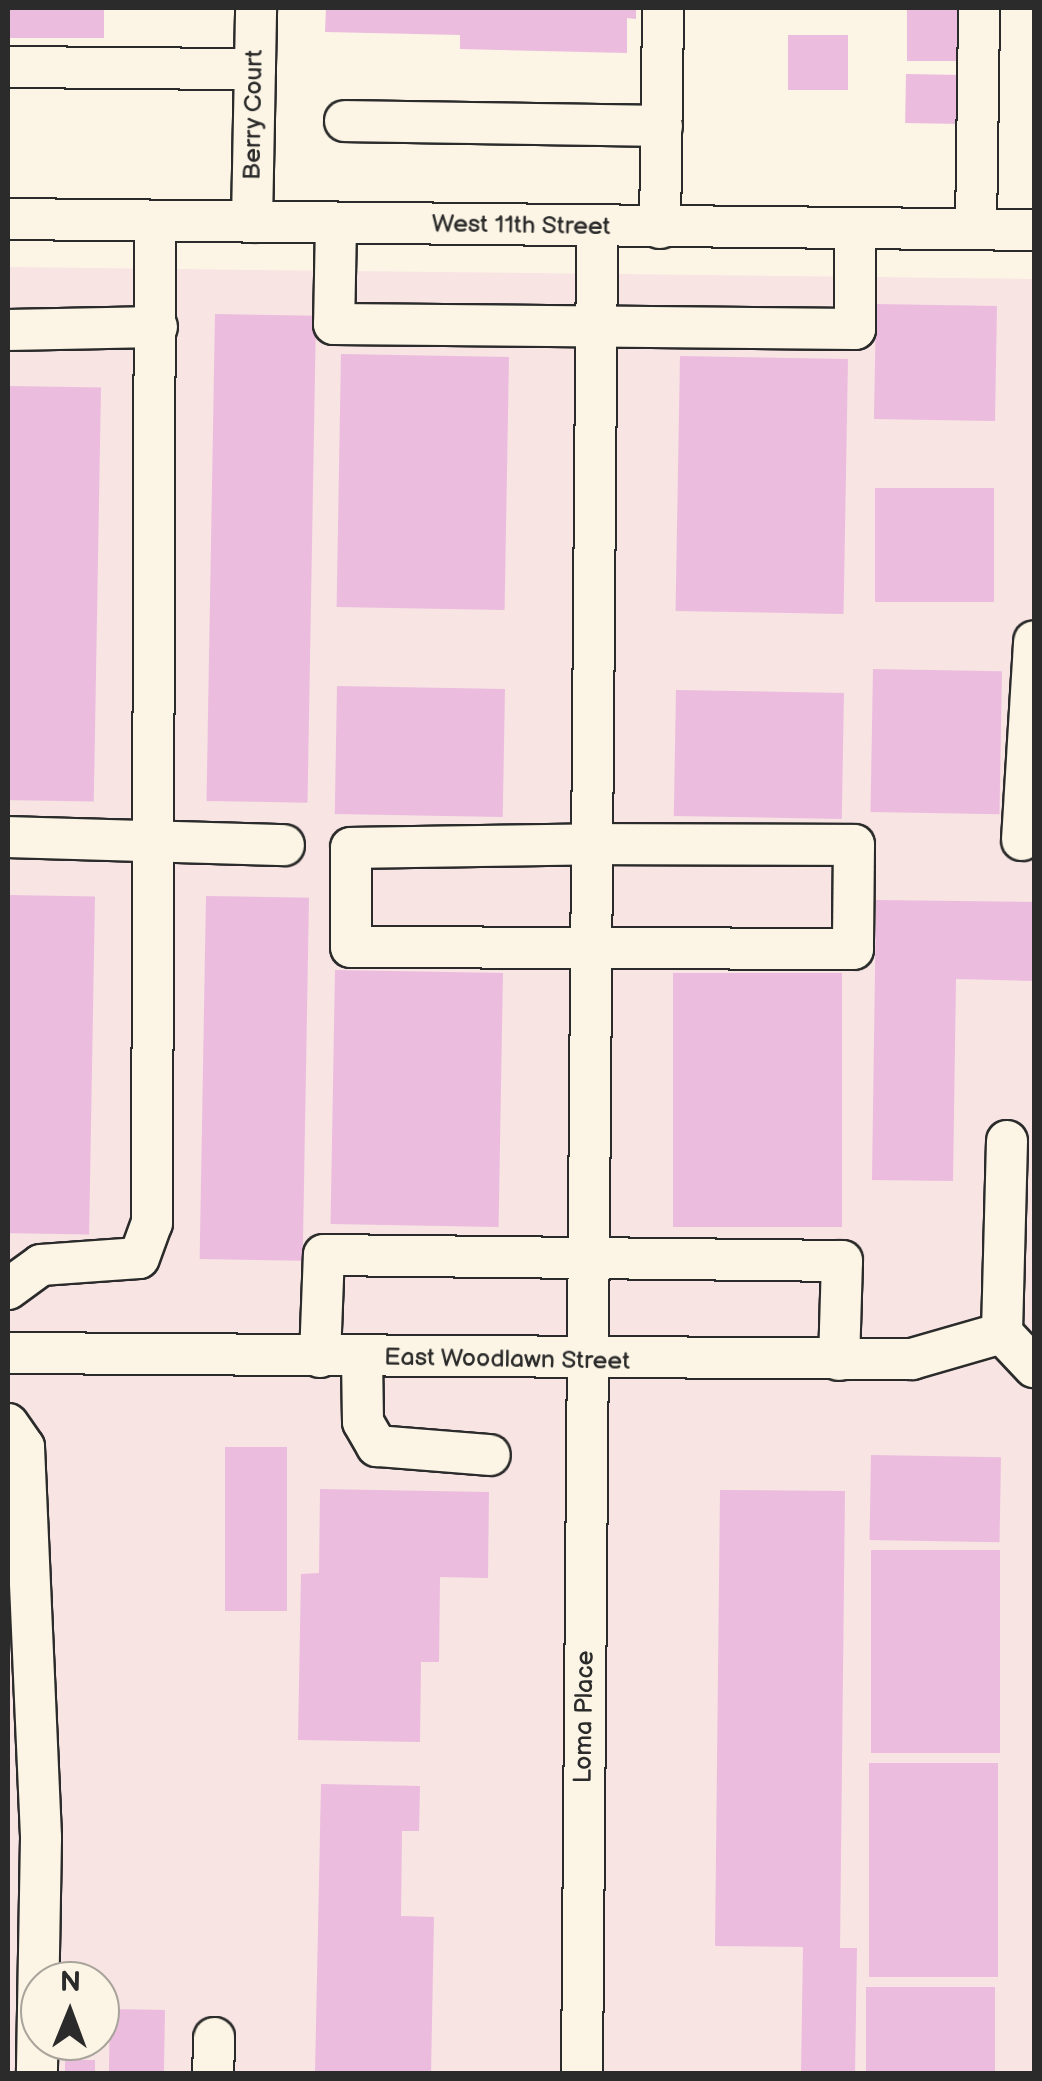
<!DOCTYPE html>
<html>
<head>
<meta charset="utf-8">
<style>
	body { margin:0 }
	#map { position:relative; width:1042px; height:2081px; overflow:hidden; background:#fcf5e5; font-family:"Balsamiq Sans",sans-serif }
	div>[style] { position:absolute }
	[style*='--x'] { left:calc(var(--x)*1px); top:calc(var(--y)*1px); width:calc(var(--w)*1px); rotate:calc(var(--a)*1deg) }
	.built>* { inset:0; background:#f7e4e3 }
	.building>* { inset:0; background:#ebbcde; transform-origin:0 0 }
	.roads { filter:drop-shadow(2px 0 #2b2b2b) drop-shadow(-2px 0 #2b2b2b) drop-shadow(0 2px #2b2b2b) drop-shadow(0 -2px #2b2b2b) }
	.minor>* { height:40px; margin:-20px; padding:0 20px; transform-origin:20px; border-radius:20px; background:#fcf5e5 }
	span { translate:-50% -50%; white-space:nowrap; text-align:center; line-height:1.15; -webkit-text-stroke:8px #fcf5e5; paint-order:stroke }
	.street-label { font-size:25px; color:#2b2b2b }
	.frame { position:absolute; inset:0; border:10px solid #2b2b2b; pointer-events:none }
	.north { position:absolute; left:20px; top:1961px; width:100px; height:100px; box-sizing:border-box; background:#fcf5e5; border:2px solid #a8a49b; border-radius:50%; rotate:1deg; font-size:28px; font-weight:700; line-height:40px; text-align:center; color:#2b2b2b }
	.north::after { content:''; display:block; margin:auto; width:35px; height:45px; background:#2b2b2b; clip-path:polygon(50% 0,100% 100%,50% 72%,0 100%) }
</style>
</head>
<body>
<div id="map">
	<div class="built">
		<div style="clip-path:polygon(evenodd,8px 267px,1034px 279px,1034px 2073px,8px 2074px,8px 267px,40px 1981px,100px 1981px,100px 2041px,40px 2041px,40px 1981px)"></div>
	</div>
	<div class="building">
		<div style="left:8px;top:8px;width:96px;height:30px"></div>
		<div style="clip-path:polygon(326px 8px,636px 8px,636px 19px,627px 18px,627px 53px,460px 49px,460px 35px,325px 32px)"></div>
		<div style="left:907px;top:8px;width:51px;height:53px"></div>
		<div style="left:788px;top:35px;width:60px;height:55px"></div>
		<div style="left:906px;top:74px;width:57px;height:49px;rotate:1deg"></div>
		<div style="left:876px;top:304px;width:121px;height:115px;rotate:1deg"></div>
		<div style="left:215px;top:314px;width:101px;height:487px;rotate:1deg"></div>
		<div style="left:341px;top:354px;width:168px;height:253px;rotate:1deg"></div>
		<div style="left:680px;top:356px;width:168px;height:255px;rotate:1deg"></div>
		<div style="left:8px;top:386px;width:93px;height:414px;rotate:1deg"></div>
		<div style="left:875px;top:488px;width:119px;height:114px"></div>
		<div style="left:873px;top:669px;width:129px;height:143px;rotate:1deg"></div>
		<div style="left:337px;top:686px;width:168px;height:128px;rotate:1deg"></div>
		<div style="left:676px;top:690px;width:168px;height:126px;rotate:1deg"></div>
		<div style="left:8px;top:895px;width:87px;height:338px;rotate:1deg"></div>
		<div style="left:206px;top:896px;width:103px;height:363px;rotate:1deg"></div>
		<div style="clip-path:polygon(876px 900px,1034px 902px,1034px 981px,956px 979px,953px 1181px,872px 1180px)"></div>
		<div style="left:335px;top:970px;width:168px;height:254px;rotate:1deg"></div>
		<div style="left:673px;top:973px;width:169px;height:254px"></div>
		<div style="left:225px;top:1447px;width:62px;height:164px"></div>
		<div style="left:871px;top:1455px;width:130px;height:85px;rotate:1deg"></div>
		<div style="clip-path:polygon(320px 1489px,489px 1492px,488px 1578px,440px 1577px,439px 1662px,421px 1662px,420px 1742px,298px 1740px,301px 1574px,319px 1573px)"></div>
		<div style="clip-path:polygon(720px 1490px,845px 1491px,840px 1948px,857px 1948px,855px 2074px,801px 2074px,803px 1947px,715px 1946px)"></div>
		<div style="left:871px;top:1550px;width:129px;height:203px"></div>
		<div style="left:869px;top:1763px;width:129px;height:214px"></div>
		<div style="clip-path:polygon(321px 1784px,420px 1786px,419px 1831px,402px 1831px,401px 1916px,434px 1917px,431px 2074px,315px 2074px)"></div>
		<div style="left:866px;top:1987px;width:129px;height:87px"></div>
		<div style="left:110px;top:2009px;width:55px;height:64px;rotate:1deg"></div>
		<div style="left:65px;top:2060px;width:30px;height:14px"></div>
	</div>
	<div class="roads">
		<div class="minor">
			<div style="--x:8;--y:67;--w:247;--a:0.5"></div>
			<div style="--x:345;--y:121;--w:317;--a:0.9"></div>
			<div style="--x:8;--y:219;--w:1026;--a:0.61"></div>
			<div style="--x:252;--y:222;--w:214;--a:-88.9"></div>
			<div style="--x:336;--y:224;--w:100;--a:91.1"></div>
			<div style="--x:334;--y:324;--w:521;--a:0.55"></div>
			<div style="--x:855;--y:329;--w:100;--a:-90"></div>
			<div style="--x:660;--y:228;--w:220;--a:-89.2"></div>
			<div style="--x:976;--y:229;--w:221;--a:-89.2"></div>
			<div style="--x:8;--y:330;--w:149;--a:-1.2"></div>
			<div style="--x:8;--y:837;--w:276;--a:1.7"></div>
			<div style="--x:1022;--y:840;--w:199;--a:-86.5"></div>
			<div style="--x:593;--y:844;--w:261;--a:0.2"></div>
			<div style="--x:854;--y:845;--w:104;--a:90.6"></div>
			<div style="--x:853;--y:949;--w:502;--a:-179.77"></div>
			<div style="--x:351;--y:947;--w:99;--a:-90"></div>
			<div style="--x:351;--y:848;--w:242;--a:-0.9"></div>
			<div style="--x:1007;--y:1141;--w:192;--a:91.5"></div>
			<div style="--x:1002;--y:1333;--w:47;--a:46.7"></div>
			<div style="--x:8;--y:1289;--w:41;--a:-36"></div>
			<div style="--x:41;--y:1265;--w:98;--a:-4.1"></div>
			<div style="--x:139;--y:1258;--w:37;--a:-70"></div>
			<div style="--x:152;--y:1223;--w:1002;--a:-89.83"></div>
			<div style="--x:8;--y:1353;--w:904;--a:0.38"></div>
			<div style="--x:912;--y:1359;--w:94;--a:-16.1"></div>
			<div style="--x:320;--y:1357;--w:102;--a:-87.8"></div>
			<div style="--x:324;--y:1255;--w:518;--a:0.66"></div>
			<div style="--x:842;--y:1261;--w:99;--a:91.7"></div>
			<div style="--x:362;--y:1358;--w:64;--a:89.1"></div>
			<div style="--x:363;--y:1422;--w:28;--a:60"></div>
			<div style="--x:377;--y:1446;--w:113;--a:4.6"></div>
			<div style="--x:8;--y:1424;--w:28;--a:55"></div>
			<div style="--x:24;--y:1447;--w:391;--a:87.5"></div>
			<div style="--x:41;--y:1838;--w:236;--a:91"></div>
			<div style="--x:213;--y:2074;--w:36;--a:-88"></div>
			<div style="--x:582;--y:2074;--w:1846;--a:-89.53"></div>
		</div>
	</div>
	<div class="street-label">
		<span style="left:254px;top:115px;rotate:-89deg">Berry Court</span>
		<span style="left:521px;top:226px;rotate:1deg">West 11th Street</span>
		<span style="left:507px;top:1360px;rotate:1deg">East Woodlawn Street</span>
		<span style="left:585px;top:1717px;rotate:-89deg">Loma Place</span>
	</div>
	<div class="frame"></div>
	<div class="north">N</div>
</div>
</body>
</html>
